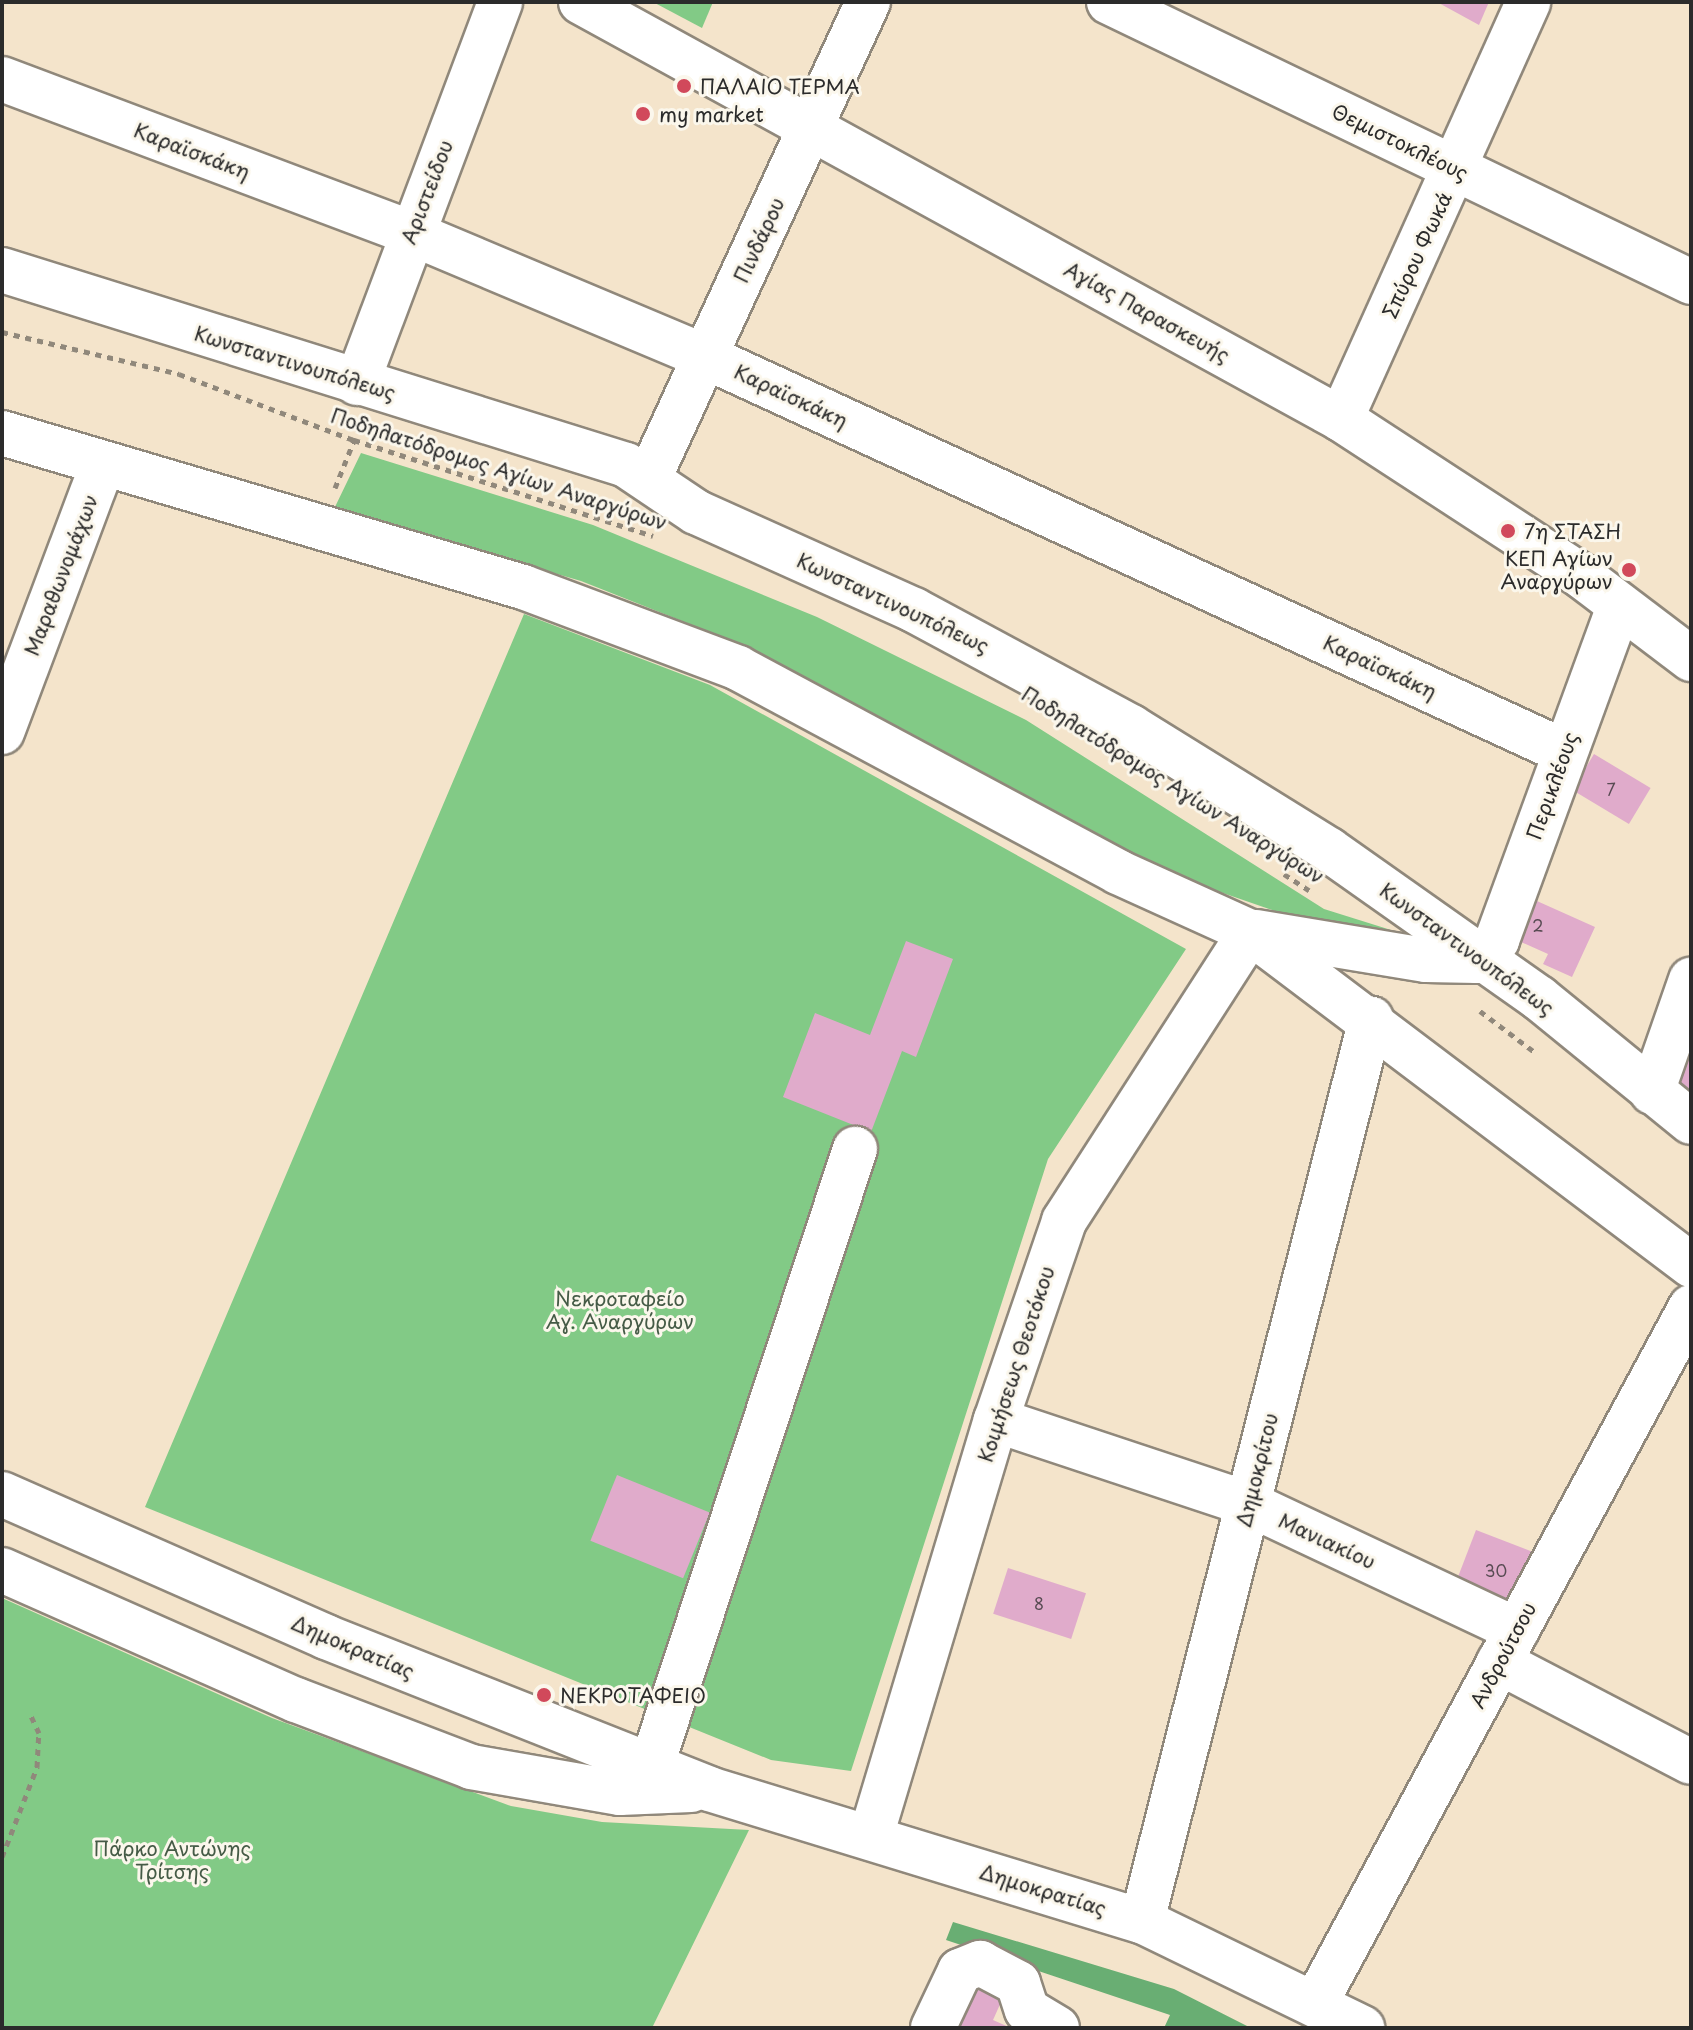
<!DOCTYPE html>
<html>
<head>
<meta charset="utf-8">
<style>
	body { margin:0 }
	#map { position:relative; width:1693px; height:2030px; overflow:hidden; background:#f4e4cb; font-family:"Playpen Sans",sans-serif }
	div>[style] { position:absolute }
	[style*='--x'] { left:calc(var(--x)*1px); top:calc(var(--y)*1px); width:calc(var(--w)*1px); rotate:calc(var(--a)*1deg) }
	.green>* { inset:0; background:#82ca86 }
	.forest>* { inset:0; background:#69ae73 }
	.building>* { inset:0; background:#e0abcb; transform-origin:0 0 }
	.path>* { height:5px; margin-top:-2.5px; transform-origin:0; background:repeating-linear-gradient(90deg,#90887b 0 6px,transparent 0 12px) }
	.roads { filter:drop-shadow(2px 0 #90887b) drop-shadow(-2px 0 #90887b) drop-shadow(0 2px #90887b) drop-shadow(0 -2px #90887b) }
	.minor>* { height:44px; margin:-22px; padding:0 22px; transform-origin:22px; border-radius:22px; background:#fff }
	.major>* { height:44px; margin:-22px; padding:0 22px; transform-origin:22px; border-radius:22px; background:#fff }
	.dots>* { width:22px; height:22px; translate:-50% -50%; box-sizing:border-box; border:4px solid #fbf7ec; border-radius:50% }
	span { translate:-50% -50%; white-space:nowrap; text-align:center; line-height:1.15; -webkit-text-stroke:6px #fbf7ec; paint-order:stroke }
	.number-label { font-size:16px; color:#584b53 }
	.number-label span { -webkit-text-stroke-width:0 }
	.poi-label { font-size:20px; color:#2b2b2b }
	.left { translate:0 -50%; text-align:left }
	.right { translate:-100% -50%; text-align:right }
	.street-label { font-size:20px; color:#2b2b2b }
	.park-label { font-size:20px; color:#455b46 }
	.frame { position:absolute; inset:0; border:4px solid #2b2b2b; pointer-events:none }
</style>
</head>
<body>
<div id="map">
	<div class="green">
		<div style="clip-path:polygon(653px 2px,713px 2px,702px 28px)"></div>
		<div style="clip-path:polygon(361px 453px,593px 525px,817px 617px,1026px 720px,1324px 909px,1391px 930px,1382px 941px,1330px 930px,1168px 874px,687px 623px,581px 581px,334px 509px)"></div>
		<div style="clip-path:polygon(524px 614px,710px 685px,1186px 949px,1048px 1159px,851px 1771px,771px 1760px,145px 1507px)"></div>
		<div style="clip-path:polygon(2px 1598px,272px 1718px,511px 1806px,602px 1822px,749px 1830px,652px 2028px,2px 2028px)"></div>
	</div>
	<div class="forest">
		<div style="clip-path:polygon(953px 1922px,1174px 1989px,1251px 2028px,1164px 2028px,1170px 2015px,946px 1940px)"></div>
	</div>
	<div class="building">
		<div style="clip-path:polygon(1437px 2px,1489px 2px,1479px 25px)"></div>
		<div style="left:1594px;top:754px;width:66px;height:42px;rotate:31deg"></div>
		<div style="clip-path:polygon(1528px 897px,1595px 927px,1572px 977px,1543px 964px,1548px 954px,1510px 937px)"></div>
		<div style="clip-path:polygon(906px 941px,953px 959px,916px 1057px,902px 1051px,871px 1132px,783px 1097px,815px 1013px,870px 1035px)"></div>
		<div style="clip-path:polygon(1691px 1051px,1691px 1090px,1678px 1086px)"></div>
		<div style="left:617px;top:1475px;width:100px;height:71px;rotate:22deg"></div>
		<div style="left:1476px;top:1530px;width:66px;height:60px;rotate:21deg"></div>
		<div style="left:1008px;top:1568px;width:82px;height:48px;rotate:18deg"></div>
		<div style="clip-path:polygon(980px 1980px,1006px 1991px,993px 2020px,1011px 2028px,959px 2028px)"></div>
	</div>
	<div class="path">
		<div style="--x:2;--y:332;--w:182;--a:13.3"></div>
		<div style="--x:179;--y:374;--w:187;--a:20.7"></div>
		<div style="--x:354;--y:440;--w:314;--a:17.8"></div>
		<div style="--x:335;--y:488;--w:70;--a:-68.2"></div>
		<div style="--x:1284;--y:874;--w:30;--a:33"></div>
		<div style="--x:1480;--y:1011;--w:70;--a:36.9"></div>
		<div style="--x:2;--y:1857;--w:97;--a:-68.7"></div>
		<div style="--x:37;--y:1767;--w:34;--a:-87"></div>
		<div style="--x:39;--y:1733;--w:19;--a:-115"></div>
	</div>
	<div class="roads">
		<div class="minor">
			<div style="--x:581;--y:2;--w:867;--a:28.75"></div>
			<div style="--x:1341;--y:419;--w:289;--a:33.1"></div>
			<div style="--x:1583;--y:577;--w:136;--a:37.2"></div>
			<div style="--x:1109;--y:2;--w:646;--a:25.69"></div>
			<div style="--x:2;--y:79;--w:437;--a:20.6"></div>
			<div style="--x:411;--y:233;--w:320;--a:22.8"></div>
			<div style="--x:706;--y:357;--w:945;--a:24.69"></div>
			<div style="--x:2;--y:270;--w:654;--a:17.35"></div>
			<div style="--x:626;--y:465;--w:84;--a:33.9"></div>
			<div style="--x:696;--y:512;--w:239;--a:24.2"></div>
			<div style="--x:914;--y:610;--w:247;--a:28.3"></div>
			<div style="--x:1131;--y:727;--w:233;--a:31.8"></div>
			<div style="--x:1329;--y:850;--w:257;--a:35.2"></div>
			<div style="--x:1539;--y:998;--w:196;--a:39.2"></div>
			<div style="--x:357;--y:383;--w:407;--a:-69.4"></div>
			<div style="--x:1341;--y:419;--w:457;--a:-65.8"></div>
			<div style="--x:2;--y:433;--w:543;--a:16.47"></div>
			<div style="--x:523;--y:587;--w:230;--a:20.6"></div>
			<div style="--x:738;--y:668;--w:431;--a:28.2"></div>
			<div style="--x:1118;--y:872;--w:145;--a:24.4"></div>
			<div style="--x:1250;--y:932;--w:553;--a:37.06"></div>
			<div style="--x:649;--y:478;--w:524;--a:-65.29"></div>
			<div style="--x:2;--y:732;--w:286;--a:-69.4"></div>
			<div style="--x:1256;--y:932;--w:172;--a:9.4"></div>
			<div style="--x:1426;--y:960;--w:51;--a:1.1"></div>
			<div style="--x:1477;--y:961;--w:29;--a:-46"></div>
			<div style="--x:1497;--y:940;--w:356;--a:-69.9"></div>
			<div style="--x:1652;--y:1092;--w:119;--a:-70.8"></div>
			<div style="--x:996;--y:1420;--w:267;--a:18.4"></div>
			<div style="--x:1249;--y:1504;--w:296;--a:25.2"></div>
			<div style="--x:1499;--y:1662;--w:216;--a:27.5"></div>
			<div style="--x:651;--y:1767;--w:651;--a:-71.73"></div>
			<div style="--x:871;--y:1836;--w:434;--a:-73.3"></div>
			<div style="--x:996;--y:1420;--w:210;--a:-71.1"></div>
			<div style="--x:1064;--y:1221;--w:344;--a:-57.2"></div>
			<div style="--x:1142;--y:1921;--w:931;--a:-75.75"></div>
			<div style="--x:1315;--y:2004;--w:792;--a:-61.66"></div>
			<div style="--x:933;--y:2028;--w:63;--a:-64.7"></div>
			<div style="--x:960;--y:1971;--w:22;--a:-22"></div>
			<div style="--x:980;--y:1963;--w:43;--a:27.8"></div>
			<div style="--x:1018;--y:1983;--w:28;--a:72"></div>
			<div style="--x:1027;--y:2010;--w:35;--a:31"></div>
		</div>
		<div class="major">
			<div style="--x:2;--y:1494;--w:354;--a:23.8"></div>
			<div style="--x:326;--y:1637;--w:412;--a:21.6"></div>
			<div style="--x:709;--y:1789;--w:453;--a:17"></div>
			<div style="--x:1142;--y:1921;--w:245;--a:25.9"></div>
			<div style="--x:2;--y:1570;--w:321;--a:23.9"></div>
			<div style="--x:296;--y:1700;--w:187;--a:20.9"></div>
			<div style="--x:471;--y:1767;--w:151;--a:9.9"></div>
			<div style="--x:620;--y:1793;--w:71;--a:-2.4"></div>
		</div>
	</div>
	<div class="dots">
		<div style="left:684px;top:86px;background:#d1495b"></div>
		<div style="left:643px;top:114px;background:#d1495b"></div>
		<div style="left:1508px;top:531px;background:#d1495b"></div>
		<div style="left:1629px;top:570px;background:#d1495b"></div>
		<div style="left:544px;top:1695px;background:#d1495b"></div>
	</div>
	<div class="number-label">
		<span style="left:1611px;top:789px">7</span>
		<span style="left:1538px;top:925px">2</span>
		<span style="left:1496px;top:1570px">30</span>
		<span style="left:1039px;top:1603px">8</span>
	</div>
	<div class="poi-label">
		<span class="left" style="left:700px;top:86px">ΠΑΛΑΙΟ ΤΕΡΜΑ</span>
		<span class="left" style="left:659px;top:114px">my market</span>
		<span class="left" style="left:1524px;top:531px">7η ΣΤΑΣΗ</span>
		<span class="right" style="left:1613px;top:570px">ΚΕΠ Αγίων<br>Αναργύρων</span>
		<span class="left" style="left:560px;top:1695px">ΝΕΚΡΟΤΑΦΕΙΟ</span>
	</div>
	<div class="street-label">
		<span style="left:1400px;top:142px;rotate:26deg">Θεμιστοκλέους</span>
		<span style="left:192px;top:151px;rotate:21deg">Καραϊσκάκη</span>
		<span style="left:427px;top:192px;rotate:-69deg">Αριστείδου</span>
		<span style="left:759px;top:240px;rotate:-65deg">Πινδάρου</span>
		<span style="left:1417px;top:255px;rotate:-65deg">Σπύρου Φωκά</span>
		<span style="left:1147px;top:312px;rotate:29deg">Αγίας Παρασκευής</span>
		<span style="left:295px;top:363px;rotate:17deg">Κωνσταντινουπόλεως</span>
		<span style="left:791px;top:396px;rotate:25deg">Καραϊσκάκη</span>
		<span style="left:499px;top:469px;rotate:18deg">Ποδηλατόδρομος Αγίων Αναργύρων</span>
		<span style="left:61px;top:575px;rotate:-69deg">Μαραθωνομάχων</span>
		<span style="left:893px;top:603px;rotate:25deg">Κωνσταντινουπόλεως</span>
		<span style="left:1380px;top:667px;rotate:25deg">Καραϊσκάκη</span>
		<span style="left:1173px;top:785px;rotate:32deg">Ποδηλατόδρομος Αγίων Αναργύρων</span>
		<span style="left:1552px;top:786px;rotate:-70deg">Περικλέους</span>
		<span style="left:1467px;top:949px;rotate:36deg">Κωνσταντινουπόλεως</span>
		<span style="left:1016px;top:1364px;rotate:-72deg">Κοιμήσεως Θεοτόκου</span>
		<span style="left:1257px;top:1470px;rotate:-76deg">Δημοκρίτου</span>
		<span style="left:1327px;top:1541px;rotate:25deg">Μανιακίου</span>
		<span style="left:353px;top:1647px;rotate:23deg">Δημοκρατίας</span>
		<span style="left:1503px;top:1655px;rotate:-62deg">Ανδρούτσου</span>
		<span style="left:1043px;top:1890px;rotate:17deg">Δημοκρατίας</span>
	</div>
	<div class="park-label">
		<span style="left:620px;top:1310px">Νεκροταφείο<br>Αγ. Αναργύρων</span>
		<span style="left:172px;top:1860px">Πάρκο Αντώνης<br>Τρίτσης</span>
	</div>
	<div class="frame"></div>
</div>
</body>
</html>
